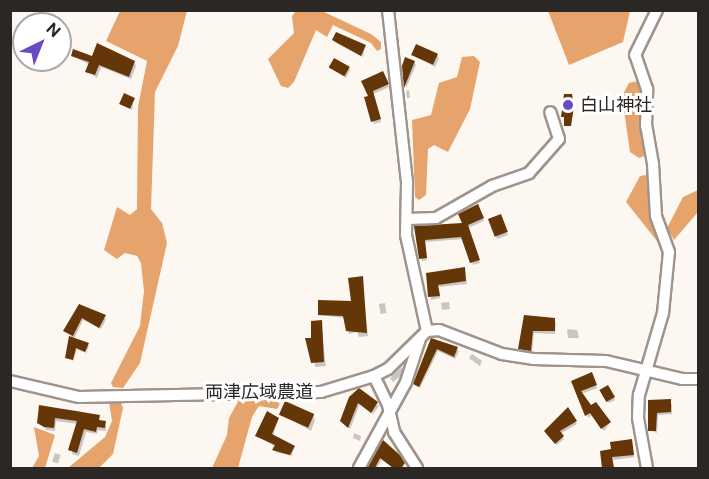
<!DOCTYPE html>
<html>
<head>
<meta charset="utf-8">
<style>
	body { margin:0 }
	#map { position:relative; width:709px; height:479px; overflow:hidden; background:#fdf7f2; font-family:"Public Sans","Noto Sans JP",sans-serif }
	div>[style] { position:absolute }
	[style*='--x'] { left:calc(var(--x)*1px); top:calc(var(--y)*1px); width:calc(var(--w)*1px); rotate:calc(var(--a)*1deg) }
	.forest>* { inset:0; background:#e6a36c }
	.shadow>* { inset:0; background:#0003; transform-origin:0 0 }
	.building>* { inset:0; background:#653708; transform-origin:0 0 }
	.roads { filter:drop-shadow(2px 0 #9e948c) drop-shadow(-2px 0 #9e948c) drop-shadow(0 2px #9e948c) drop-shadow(0 -2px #9e948c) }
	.street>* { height:10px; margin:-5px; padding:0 5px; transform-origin:5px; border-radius:5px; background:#fff }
	.dots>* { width:16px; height:16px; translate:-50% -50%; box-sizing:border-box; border:3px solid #fff; border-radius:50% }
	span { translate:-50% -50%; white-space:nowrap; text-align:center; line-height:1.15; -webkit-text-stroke:6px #fff; paint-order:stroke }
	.poi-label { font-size:18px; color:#2b2724 }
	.left { translate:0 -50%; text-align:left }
	.street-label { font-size:18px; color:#2b2724 }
	.frame { position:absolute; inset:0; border:12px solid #2b2724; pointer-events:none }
	.north { position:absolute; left:12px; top:12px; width:60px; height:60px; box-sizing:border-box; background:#fff; border:2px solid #aaa9a7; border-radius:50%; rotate:43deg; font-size:16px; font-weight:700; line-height:24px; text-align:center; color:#2b2724 }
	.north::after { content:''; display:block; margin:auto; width:21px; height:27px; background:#684ac3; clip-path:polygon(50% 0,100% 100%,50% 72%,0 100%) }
</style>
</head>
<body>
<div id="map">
	<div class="forest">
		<div style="clip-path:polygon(120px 11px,187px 11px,178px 46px,155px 92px,151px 209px,162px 223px,167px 243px,140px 363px,123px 388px,113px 387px,111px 383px,140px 326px,144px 291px,141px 263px,137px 256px,125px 253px,117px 259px,104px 250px,117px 207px,130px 215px,137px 209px,138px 107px,147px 61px,106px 41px)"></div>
		<div style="clip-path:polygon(296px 11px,322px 11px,371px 34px,381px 42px,381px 49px,377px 51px,371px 43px,333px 25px,327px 37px,316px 30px,294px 82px,288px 88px,281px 86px,268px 59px,294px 33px,292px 16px)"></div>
		<div style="clip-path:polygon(548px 11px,630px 11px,623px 42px,569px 65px)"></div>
		<div style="clip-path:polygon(474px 56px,480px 62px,470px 109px,448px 152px,434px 145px,428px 149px,426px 195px,419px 200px,415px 197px,412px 120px,431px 115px,439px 83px,457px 77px,462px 57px)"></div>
		<div style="clip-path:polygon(638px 81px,642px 89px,644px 156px,639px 158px,630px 152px,622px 96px,629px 83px)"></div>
		<div style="clip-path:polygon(646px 175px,653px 191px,649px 213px,661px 246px,626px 202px,640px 176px)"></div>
		<div style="clip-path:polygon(698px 190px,698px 212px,674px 240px,667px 228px,683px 197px)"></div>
		<div style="clip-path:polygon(279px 395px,283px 398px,277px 409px,259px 406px,252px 417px,238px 468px,212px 468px,227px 435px,229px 418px,240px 398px)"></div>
		<div style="clip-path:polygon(115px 399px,120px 400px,123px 408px,113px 454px,99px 468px,68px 468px,105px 437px,112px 421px,109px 402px)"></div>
		<div style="clip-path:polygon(34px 427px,55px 435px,45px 468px,32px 468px,39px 456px)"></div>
	</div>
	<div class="shadow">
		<div style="clip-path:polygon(334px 40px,365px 46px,363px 57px,336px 43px)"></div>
		<div style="clip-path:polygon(413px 55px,437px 55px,439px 58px,435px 67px)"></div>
		<div style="clip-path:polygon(72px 56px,134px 62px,136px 66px,131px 79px,101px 67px,97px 78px,87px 71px,90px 65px)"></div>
		<div style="clip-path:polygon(414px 62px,416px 65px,406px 88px,403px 66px)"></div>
		<div style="clip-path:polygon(331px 68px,349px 68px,350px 70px,346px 78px)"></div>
		<div style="clip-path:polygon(384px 75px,389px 87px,373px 94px,381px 122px,374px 124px,370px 97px,363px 82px)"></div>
		<div style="clip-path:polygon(409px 90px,410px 98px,407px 98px,406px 91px)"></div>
		<div style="clip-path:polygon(134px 99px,132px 110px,121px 104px)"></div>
		<div style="clip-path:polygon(478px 206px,484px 221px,468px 228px,480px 263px,473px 265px,464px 239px,425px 242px,427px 260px,422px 261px,415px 228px,464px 225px)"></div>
		<div style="clip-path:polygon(502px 218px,508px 235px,497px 239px,496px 236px)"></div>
		<div style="clip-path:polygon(465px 271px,467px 284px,439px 287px,440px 298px,431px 300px,427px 274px)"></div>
		<div style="clip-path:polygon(362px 278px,368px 336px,359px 337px,357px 332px,349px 334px,345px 318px,319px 315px,352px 302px)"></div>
		<div style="left:449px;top:302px;width:7px;height:8px;rotate:82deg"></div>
		<div style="left:379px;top:304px;width:6px;height:10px;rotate:-9deg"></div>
		<div style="clip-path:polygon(80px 306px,106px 319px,101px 329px,83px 320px,74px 339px,89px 346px,86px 353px,77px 349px,73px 361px,67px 357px,71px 336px,65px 331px)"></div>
		<div style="clip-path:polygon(525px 317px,556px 322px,555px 334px,534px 333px,532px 353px,520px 349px)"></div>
		<div style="clip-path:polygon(321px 322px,326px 366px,315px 367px,313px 339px)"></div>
		<div style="clip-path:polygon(567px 329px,577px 330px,579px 338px,568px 338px)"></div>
		<div style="clip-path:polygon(432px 340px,459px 351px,455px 359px,438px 351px,420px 388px,415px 384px)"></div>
		<div style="clip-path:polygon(472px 354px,482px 361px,480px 366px,469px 358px)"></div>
		<div style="clip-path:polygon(402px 367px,402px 375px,393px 382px,390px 378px)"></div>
		<div style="clip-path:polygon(592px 377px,597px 388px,581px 394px,591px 408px,596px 404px,610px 423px,604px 431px,592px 415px,588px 418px,573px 381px)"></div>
		<div style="clip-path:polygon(608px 387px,615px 400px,609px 403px,601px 390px)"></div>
		<div style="clip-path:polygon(359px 390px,379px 406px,373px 414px,360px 404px,350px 429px,343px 423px)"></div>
		<div style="clip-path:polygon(649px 401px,672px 404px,672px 414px,658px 415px,657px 433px,649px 430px)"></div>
		<div style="clip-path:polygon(40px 407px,79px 411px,105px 422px,106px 431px,98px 430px,97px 434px,86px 432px,79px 456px,72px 454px,78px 424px,56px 421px,55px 431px,47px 430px,38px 422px)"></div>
		<div style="clip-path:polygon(567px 409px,577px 424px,560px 434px,564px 439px,557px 445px,547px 434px)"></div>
		<div style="clip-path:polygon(281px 414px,313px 415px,315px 420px,311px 431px)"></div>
		<div style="clip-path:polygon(278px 419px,273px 436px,294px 447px,292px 456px,275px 452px,276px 447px,257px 436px)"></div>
		<div style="clip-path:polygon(354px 433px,361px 436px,360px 441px,353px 438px)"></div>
		<div style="clip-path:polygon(383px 443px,404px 464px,404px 468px,394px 468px,382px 459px,377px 468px,367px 468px)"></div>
		<div style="clip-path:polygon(632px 443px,634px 457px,613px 460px,614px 468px,604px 468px,601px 452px)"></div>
		<div style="left:55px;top:453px;width:6px;height:9px;rotate:18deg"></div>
	</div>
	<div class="building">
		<div style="clip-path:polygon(336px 32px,366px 45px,361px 56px,332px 40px)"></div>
		<div style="clip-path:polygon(97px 43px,135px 61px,129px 77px,99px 65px,95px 75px,85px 72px,89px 62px,71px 56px,73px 49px,92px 56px)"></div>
		<div style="left:416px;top:44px;width:24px;height:12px;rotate:24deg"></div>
		<div style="clip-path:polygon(405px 57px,415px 61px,404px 88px,402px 66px)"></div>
		<div style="left:334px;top:58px;width:18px;height:11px;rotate:29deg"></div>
		<div style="clip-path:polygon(383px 71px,389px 84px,373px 91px,381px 119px,371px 122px,364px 97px,368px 96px,361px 81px)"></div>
		<div style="left:124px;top:93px;width:12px;height:12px;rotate:24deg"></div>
		<div style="clip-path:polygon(564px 94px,572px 94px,574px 107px,571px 126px,564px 126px,564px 117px,561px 117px)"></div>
		<div style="clip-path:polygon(478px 204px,484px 218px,468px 225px,480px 260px,470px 263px,461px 237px,425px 240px,427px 258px,419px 259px,414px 226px,462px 223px,458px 214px)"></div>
		<div style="left:501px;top:214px;width:19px;height:14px;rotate:69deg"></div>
		<div style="clip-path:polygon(465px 267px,466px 281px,438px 285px,440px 296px,428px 297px,426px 273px)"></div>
		<div style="clip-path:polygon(363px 276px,367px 333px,346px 331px,343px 316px,318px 315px,318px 300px,351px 301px,348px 278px)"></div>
		<div style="clip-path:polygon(79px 304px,106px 315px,99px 328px,82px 318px,73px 336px,63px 331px)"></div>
		<div style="clip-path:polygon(524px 315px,555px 318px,555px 331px,533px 331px,531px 351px,518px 349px)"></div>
		<div style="clip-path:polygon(322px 320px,324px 362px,311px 363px,305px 338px,311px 338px,311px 321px)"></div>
		<div style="clip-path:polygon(69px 336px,89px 343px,85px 352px,76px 348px,73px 360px,65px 358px)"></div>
		<div style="clip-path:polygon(431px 338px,458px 347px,454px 357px,437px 349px,419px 387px,413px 384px)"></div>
		<div style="clip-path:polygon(592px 372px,597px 385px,581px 391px,591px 405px,596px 402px,611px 422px,601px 429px,590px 413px,585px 416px,571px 381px)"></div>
		<div style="left:608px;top:385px;width:14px;height:10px;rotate:60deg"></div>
		<div style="clip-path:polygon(359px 388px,378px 402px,371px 413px,358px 403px,348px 428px,340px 421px,349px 397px)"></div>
		<div style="clip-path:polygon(671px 399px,671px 412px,657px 413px,656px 431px,648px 431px,648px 400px)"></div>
		<div style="left:285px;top:401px;width:32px;height:15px;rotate:24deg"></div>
		<div style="clip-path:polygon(39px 405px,100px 415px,99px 420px,106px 421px,105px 428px,97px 427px,96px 432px,84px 429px,77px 453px,68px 450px,77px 421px,55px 418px,54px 428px,44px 427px,37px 423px)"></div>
		<div style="clip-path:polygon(568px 407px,577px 421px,560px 431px,564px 436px,555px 444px,544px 431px)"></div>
		<div style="clip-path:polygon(267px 411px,279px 418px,272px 434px,295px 446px,290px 455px,272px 450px,275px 445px,255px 436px)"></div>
		<div style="clip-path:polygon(632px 439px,634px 455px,612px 457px,614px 468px,602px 468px,600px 451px,611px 449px,610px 442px)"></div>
		<div style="clip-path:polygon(383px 440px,401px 456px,405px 463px,401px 468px,393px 468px,380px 458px,375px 468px,367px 468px)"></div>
	</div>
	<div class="roads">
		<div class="street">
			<div style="--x:388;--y:10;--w:174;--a:83.7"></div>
			<div style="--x:407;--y:183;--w:52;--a:91.1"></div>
			<div style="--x:406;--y:235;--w:98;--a:77.7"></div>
			<div style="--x:407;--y:219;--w:29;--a:-2"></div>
			<div style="--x:436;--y:218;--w:64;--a:-29.7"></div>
			<div style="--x:492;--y:186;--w:39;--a:-19"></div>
			<div style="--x:529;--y:173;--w:45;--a:-48.6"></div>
			<div style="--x:559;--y:139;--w:28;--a:-108"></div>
			<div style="--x:374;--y:376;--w:32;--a:64"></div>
			<div style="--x:388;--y:405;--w:28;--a:77"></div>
			<div style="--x:394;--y:432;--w:43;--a:57.4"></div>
			<div style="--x:10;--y:381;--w:71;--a:13.1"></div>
			<div style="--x:79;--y:397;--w:242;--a:-1.2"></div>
			<div style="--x:321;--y:392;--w:55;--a:-16.8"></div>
			<div style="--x:374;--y:376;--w:16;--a:-27"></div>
			<div style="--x:388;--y:369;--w:54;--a:-44.3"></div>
			<div style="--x:427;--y:331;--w:12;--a:-5"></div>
			<div style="--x:439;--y:330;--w:67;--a:20.9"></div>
			<div style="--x:502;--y:354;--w:31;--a:9"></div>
			<div style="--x:533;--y:359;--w:73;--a:1.6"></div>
			<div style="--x:606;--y:361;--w:78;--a:13.3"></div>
			<div style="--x:682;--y:379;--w:16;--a:0"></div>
			<div style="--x:359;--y:468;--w:98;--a:-61.3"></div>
			<div style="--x:406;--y:382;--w:45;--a:-72"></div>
			<div style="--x:647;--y:468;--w:51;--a:-100.2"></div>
			<div style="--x:638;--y:418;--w:23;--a:-88"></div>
			<div style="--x:639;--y:395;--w:85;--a:-73.7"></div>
			<div style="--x:663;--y:313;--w:61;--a:-84.4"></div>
			<div style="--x:669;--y:252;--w:38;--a:-110"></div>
			<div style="--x:656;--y:216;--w:52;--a:-93.3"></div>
			<div style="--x:653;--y:164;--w:39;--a:-100"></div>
			<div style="--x:646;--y:126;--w:37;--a:-88"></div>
			<div style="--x:647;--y:89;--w:36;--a:-109"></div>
			<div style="--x:635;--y:55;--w:50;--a:-63.9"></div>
		</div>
	</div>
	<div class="dots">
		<div style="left:568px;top:105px;background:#684ac3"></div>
	</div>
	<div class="poi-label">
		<span class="left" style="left:580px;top:105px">白山神社</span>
	</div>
	<div class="street-label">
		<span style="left:259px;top:392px">両津広域農道</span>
	</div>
	<div class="frame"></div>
	<div class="north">N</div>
</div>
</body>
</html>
